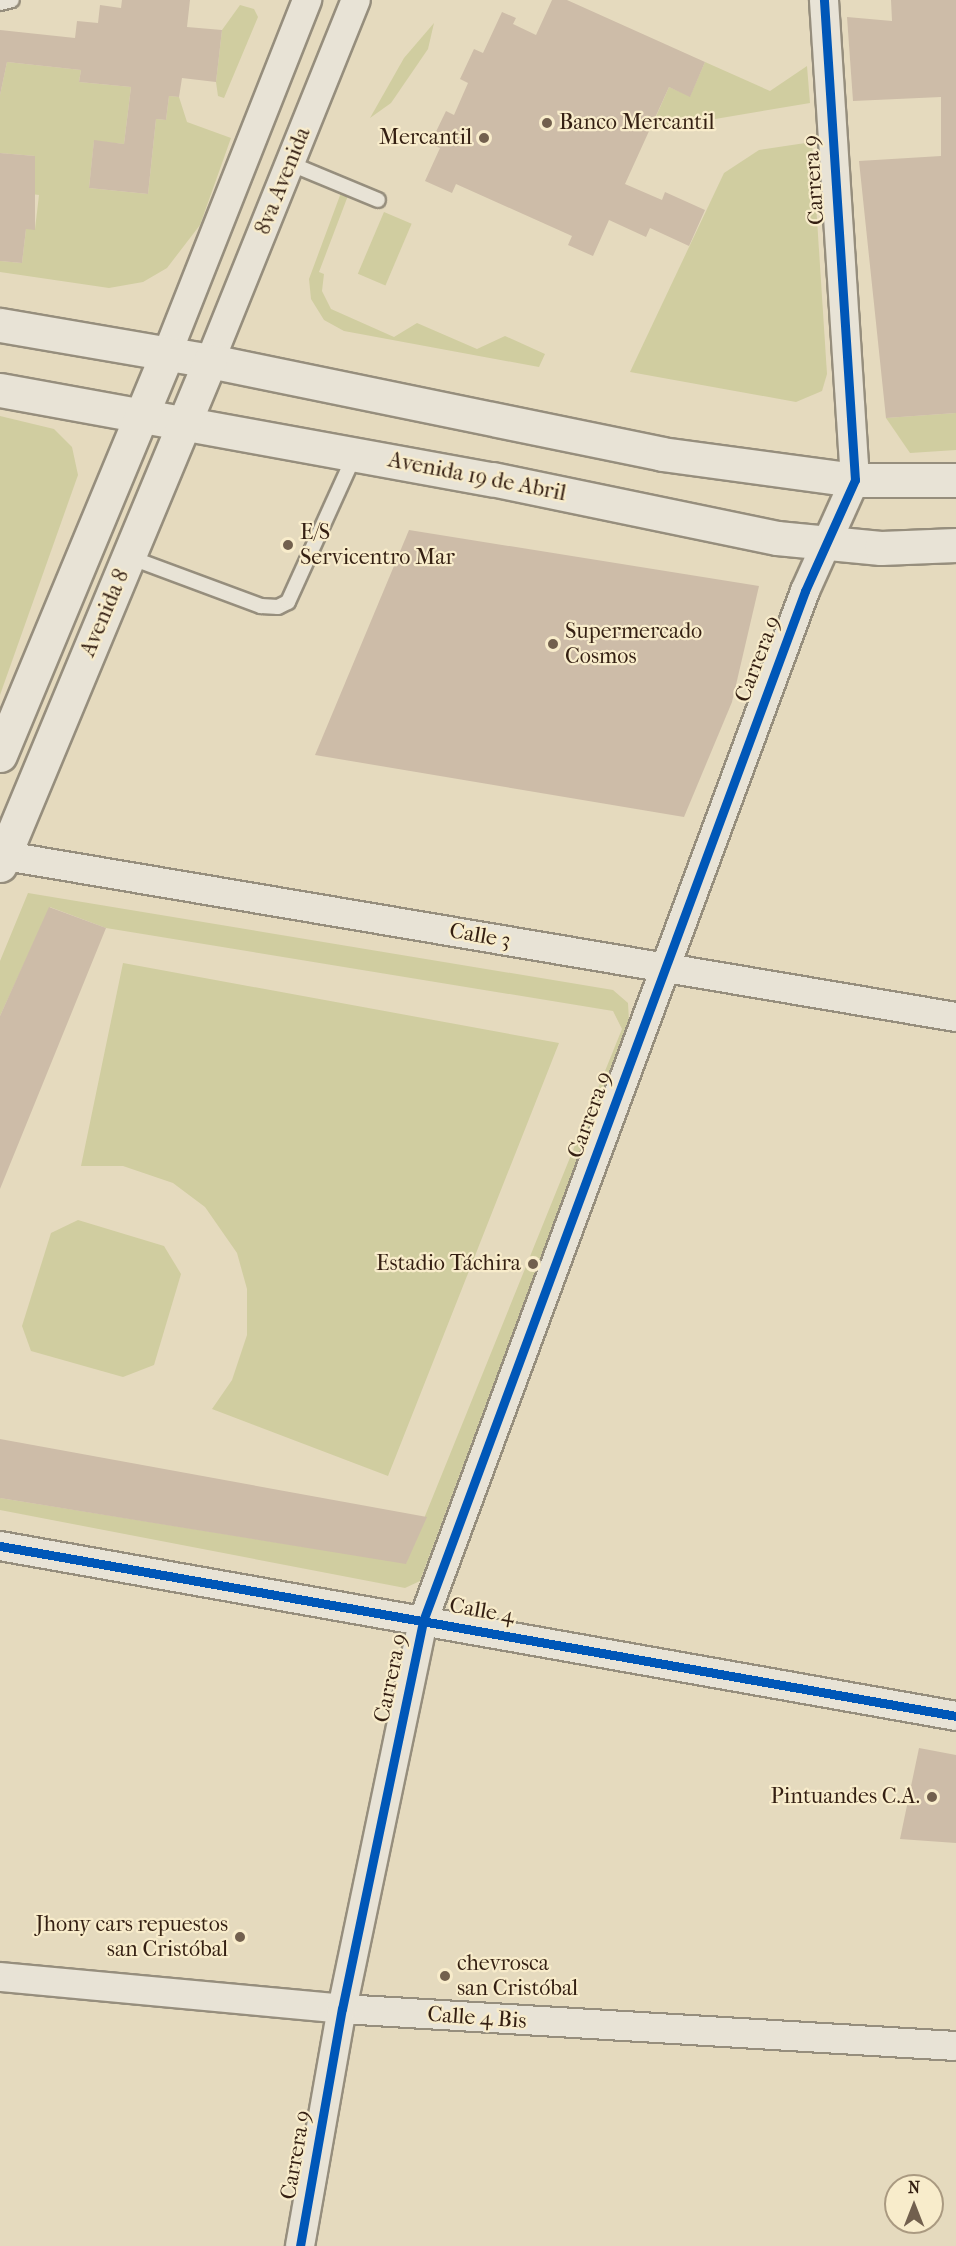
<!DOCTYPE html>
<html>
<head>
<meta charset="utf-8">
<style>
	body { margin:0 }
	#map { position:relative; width:956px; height:2246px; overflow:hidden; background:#e5dabe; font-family:"IM FELL French Canon",serif }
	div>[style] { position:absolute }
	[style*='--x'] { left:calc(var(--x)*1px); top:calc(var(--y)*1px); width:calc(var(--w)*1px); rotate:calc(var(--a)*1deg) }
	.green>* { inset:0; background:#d0cda0; transform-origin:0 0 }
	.building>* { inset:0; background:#cdbca8 }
	.roads { filter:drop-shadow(2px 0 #968e7d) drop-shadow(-2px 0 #968e7d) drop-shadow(0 2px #968e7d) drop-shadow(0 -2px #968e7d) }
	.lane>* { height:14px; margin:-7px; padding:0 7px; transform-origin:7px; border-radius:7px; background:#e8e3d6 }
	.street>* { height:28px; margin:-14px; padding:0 14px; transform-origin:14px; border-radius:14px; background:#e8e3d6 }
	.secondary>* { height:33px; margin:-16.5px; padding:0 16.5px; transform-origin:16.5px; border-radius:16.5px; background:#e8e3d6 }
	.cycleway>* { height:9px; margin:-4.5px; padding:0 4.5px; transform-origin:4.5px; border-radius:4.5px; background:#0057b8 }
	.dots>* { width:16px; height:16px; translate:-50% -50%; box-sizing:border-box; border:3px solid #f8eccb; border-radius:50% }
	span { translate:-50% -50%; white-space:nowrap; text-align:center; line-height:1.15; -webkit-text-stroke:4.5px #f8eccb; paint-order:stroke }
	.poi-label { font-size:22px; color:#341f12 }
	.left { translate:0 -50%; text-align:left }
	.right { translate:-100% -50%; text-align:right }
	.street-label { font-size:22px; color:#341f12 }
	.north { position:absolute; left:884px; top:2174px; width:60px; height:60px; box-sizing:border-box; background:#f8eccb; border:2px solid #aa9a81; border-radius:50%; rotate:0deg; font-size:16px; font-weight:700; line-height:24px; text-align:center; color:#341f12 }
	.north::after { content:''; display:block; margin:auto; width:21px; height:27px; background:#72604e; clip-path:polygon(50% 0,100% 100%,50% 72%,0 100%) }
</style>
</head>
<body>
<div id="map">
	<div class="green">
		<div style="clip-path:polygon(240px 5px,254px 9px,258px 17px,224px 98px,218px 96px,216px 82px,222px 30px)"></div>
		<div style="clip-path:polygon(434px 23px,428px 49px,391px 103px,370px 118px,404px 58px)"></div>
		<div style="clip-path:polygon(7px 62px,81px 70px,79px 82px,131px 87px,124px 144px,94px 141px,89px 188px,148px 194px,156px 119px,166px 120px,169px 96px,179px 97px,187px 122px,231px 138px,200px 225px,167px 268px,143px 282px,109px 288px,0 272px,0 261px,22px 263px,26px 229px,35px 229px,39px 195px,31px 194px,35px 156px,0 153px,0 95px)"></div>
		<div style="clip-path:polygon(705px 62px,770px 91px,807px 66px,810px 103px,650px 130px,669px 87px,690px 96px)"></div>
		<div style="clip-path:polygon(812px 142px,827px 374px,822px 391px,796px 402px,630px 372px,724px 173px,759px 150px)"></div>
		<div style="clip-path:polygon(342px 190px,349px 193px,319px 272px,324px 274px,322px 291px,331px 309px,394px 337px,417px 323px,477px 349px,505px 336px,545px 354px,539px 367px,344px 331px,324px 320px,311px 299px,309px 279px)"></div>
		<div style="left:384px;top:212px;width:30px;height:67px;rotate:23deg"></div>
		<div style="clip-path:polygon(956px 413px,956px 450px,910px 453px,886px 418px)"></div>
		<div style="clip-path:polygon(0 416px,54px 429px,72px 447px,78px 475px,0 695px)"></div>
		<div style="clip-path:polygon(28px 893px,613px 990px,628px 1003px,629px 1021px,420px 1581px,405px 1588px,0 1510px,0 1498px,406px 1563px,622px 1029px,613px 1011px,106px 928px,50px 907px,0 1016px,0 961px)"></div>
		<div style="clip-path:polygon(123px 963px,559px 1043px,388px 1476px,212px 1409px,232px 1380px,247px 1335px,247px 1289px,237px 1253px,205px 1207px,173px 1183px,123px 1166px,81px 1166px)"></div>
		<div style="clip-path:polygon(78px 1220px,164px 1246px,181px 1274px,154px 1365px,123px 1377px,31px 1351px,22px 1326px,51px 1233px)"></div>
	</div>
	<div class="building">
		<div style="clip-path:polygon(122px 0,190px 0,187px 27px,222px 30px,216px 82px,182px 78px,179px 97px,169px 96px,166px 120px,156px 119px,148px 194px,89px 188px,94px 140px,124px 144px,131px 87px,79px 82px,81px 70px,7px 62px,0 95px,0 30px,75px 38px,77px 21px,98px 23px,100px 5px,121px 8px)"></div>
		<div style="clip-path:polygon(552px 0,567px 0,705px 62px,690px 97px,669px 87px,625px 184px,662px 200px,665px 192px,705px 210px,689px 246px,650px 228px,646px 237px,609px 220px,593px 256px,568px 245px,572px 236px,456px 184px,452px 193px,425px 181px,440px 148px,430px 144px,446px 111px,454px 115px,468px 83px,460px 79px,474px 49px,483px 53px,502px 12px,516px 18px,513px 24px,536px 35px)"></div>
		<div style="clip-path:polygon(891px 0,956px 0,956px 413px,886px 418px,859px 161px,941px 156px,941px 97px,853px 101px,847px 17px,892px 21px)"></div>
		<div style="clip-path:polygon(0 153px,35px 156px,35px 230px,26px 229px,22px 263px,0 261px)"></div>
		<div style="clip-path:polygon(409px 530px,759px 586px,732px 702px,684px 817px,315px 755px)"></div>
		<div style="clip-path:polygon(49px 907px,106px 928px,0 1189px,0 1016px)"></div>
		<div style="clip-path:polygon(0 1439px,427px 1517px,406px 1564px,0 1498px)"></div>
		<div style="clip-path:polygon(919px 1748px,956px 1755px,956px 1843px,900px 1839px)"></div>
	</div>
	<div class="roads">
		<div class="lane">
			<div style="--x:0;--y:3;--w:12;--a:-14"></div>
			<div style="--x:291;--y:164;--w:94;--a:22.5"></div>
			<div style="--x:129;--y:557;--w:141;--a:20.4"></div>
			<div style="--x:261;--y:606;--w:17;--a:3"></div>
			<div style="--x:278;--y:607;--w:11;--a:-27"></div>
			<div style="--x:288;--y:602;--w:162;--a:-65.6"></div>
		</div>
		<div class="street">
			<div style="--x:167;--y:354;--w:381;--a:-68.4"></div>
			<div style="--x:210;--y:361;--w:389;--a:-68"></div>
			<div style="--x:0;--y:855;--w:970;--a:9.62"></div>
			<div style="--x:0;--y:1546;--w:971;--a:10.08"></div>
			<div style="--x:0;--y:1977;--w:343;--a:5.3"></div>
			<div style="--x:342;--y:2009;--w:614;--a:3.45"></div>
			<div style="--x:300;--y:2246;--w:241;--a:-80"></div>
			<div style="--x:342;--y:2009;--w:396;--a:-78.2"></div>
			<div style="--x:423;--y:1621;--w:1099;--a:-69.65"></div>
			<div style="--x:805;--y:591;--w:122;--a:-65.8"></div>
			<div style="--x:855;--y:480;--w:481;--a:-93.7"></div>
		</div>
		<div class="secondary">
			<div style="--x:0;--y:325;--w:213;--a:9.7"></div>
			<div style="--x:210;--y:361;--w:461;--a:11.6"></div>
			<div style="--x:662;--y:454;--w:195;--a:7.7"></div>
			<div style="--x:855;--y:480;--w:101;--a:0"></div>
			<div style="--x:0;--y:390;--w:500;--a:10.3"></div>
			<div style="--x:492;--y:479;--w:291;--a:11.7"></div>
			<div style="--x:777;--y:538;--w:104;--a:5.5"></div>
			<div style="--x:881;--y:548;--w:75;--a:-2.3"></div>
			<div style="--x:0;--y:755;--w:434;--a:-67.4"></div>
			<div style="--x:0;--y:865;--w:546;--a:-67.38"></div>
		</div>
	</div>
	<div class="cycleway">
		<div style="--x:0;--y:1546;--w:971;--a:10.08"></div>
		<div style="--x:300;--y:2246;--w:241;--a:-80"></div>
		<div style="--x:342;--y:2009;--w:396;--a:-78.2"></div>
		<div style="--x:423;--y:1621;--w:1099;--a:-69.65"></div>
		<div style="--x:805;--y:591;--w:122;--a:-65.8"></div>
		<div style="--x:855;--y:480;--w:481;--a:-93.7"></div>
	</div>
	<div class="dots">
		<div style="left:547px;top:123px;background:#72604e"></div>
		<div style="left:484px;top:138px;background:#72604e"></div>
		<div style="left:288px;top:545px;background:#72604e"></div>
		<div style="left:553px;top:644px;background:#72604e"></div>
		<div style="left:533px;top:1264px;background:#72604e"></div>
		<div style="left:932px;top:1797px;background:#72604e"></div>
		<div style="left:240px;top:1937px;background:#72604e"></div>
		<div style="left:445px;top:1976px;background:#72604e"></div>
	</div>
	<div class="poi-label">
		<span class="left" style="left:559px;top:123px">Banco Mercantil</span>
		<span class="right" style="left:472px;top:138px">Mercantil</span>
		<span class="left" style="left:300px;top:545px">E/S<br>Servicentro Mar</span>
		<span class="left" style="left:565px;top:644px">Supermercado<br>Cosmos</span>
		<span class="right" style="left:521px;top:1264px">Estadio Táchira</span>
		<span class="right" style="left:920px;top:1797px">Pintuandes C.A.</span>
		<span class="right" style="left:228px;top:1937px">Jhony cars repuestos<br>san Cristóbal</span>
		<span class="left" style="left:457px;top:1976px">chevrosca<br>san Cristóbal</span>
	</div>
	<div class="street-label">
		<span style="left:814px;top:180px;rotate:-94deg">Carrera 9</span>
		<span style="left:283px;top:181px;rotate:-68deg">8va Avenida</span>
		<span style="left:477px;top:477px;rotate:11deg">Avenida 19 de Abril</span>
		<span style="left:105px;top:613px;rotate:-67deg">Avenida 8</span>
		<span style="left:758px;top:659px;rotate:-69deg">Carrera 9</span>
		<span style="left:480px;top:936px;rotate:10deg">Calle 3</span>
		<span style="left:590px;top:1115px;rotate:-70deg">Carrera 9</span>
		<span style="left:482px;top:1611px;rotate:10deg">Calle 4</span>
		<span style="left:391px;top:1678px;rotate:-78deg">Carrera 9</span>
		<span style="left:477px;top:2018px;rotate:4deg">Calle 4 Bis</span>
		<span style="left:296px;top:2155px;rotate:-80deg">Carrera 9</span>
	</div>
	<div class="north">N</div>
</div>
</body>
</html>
